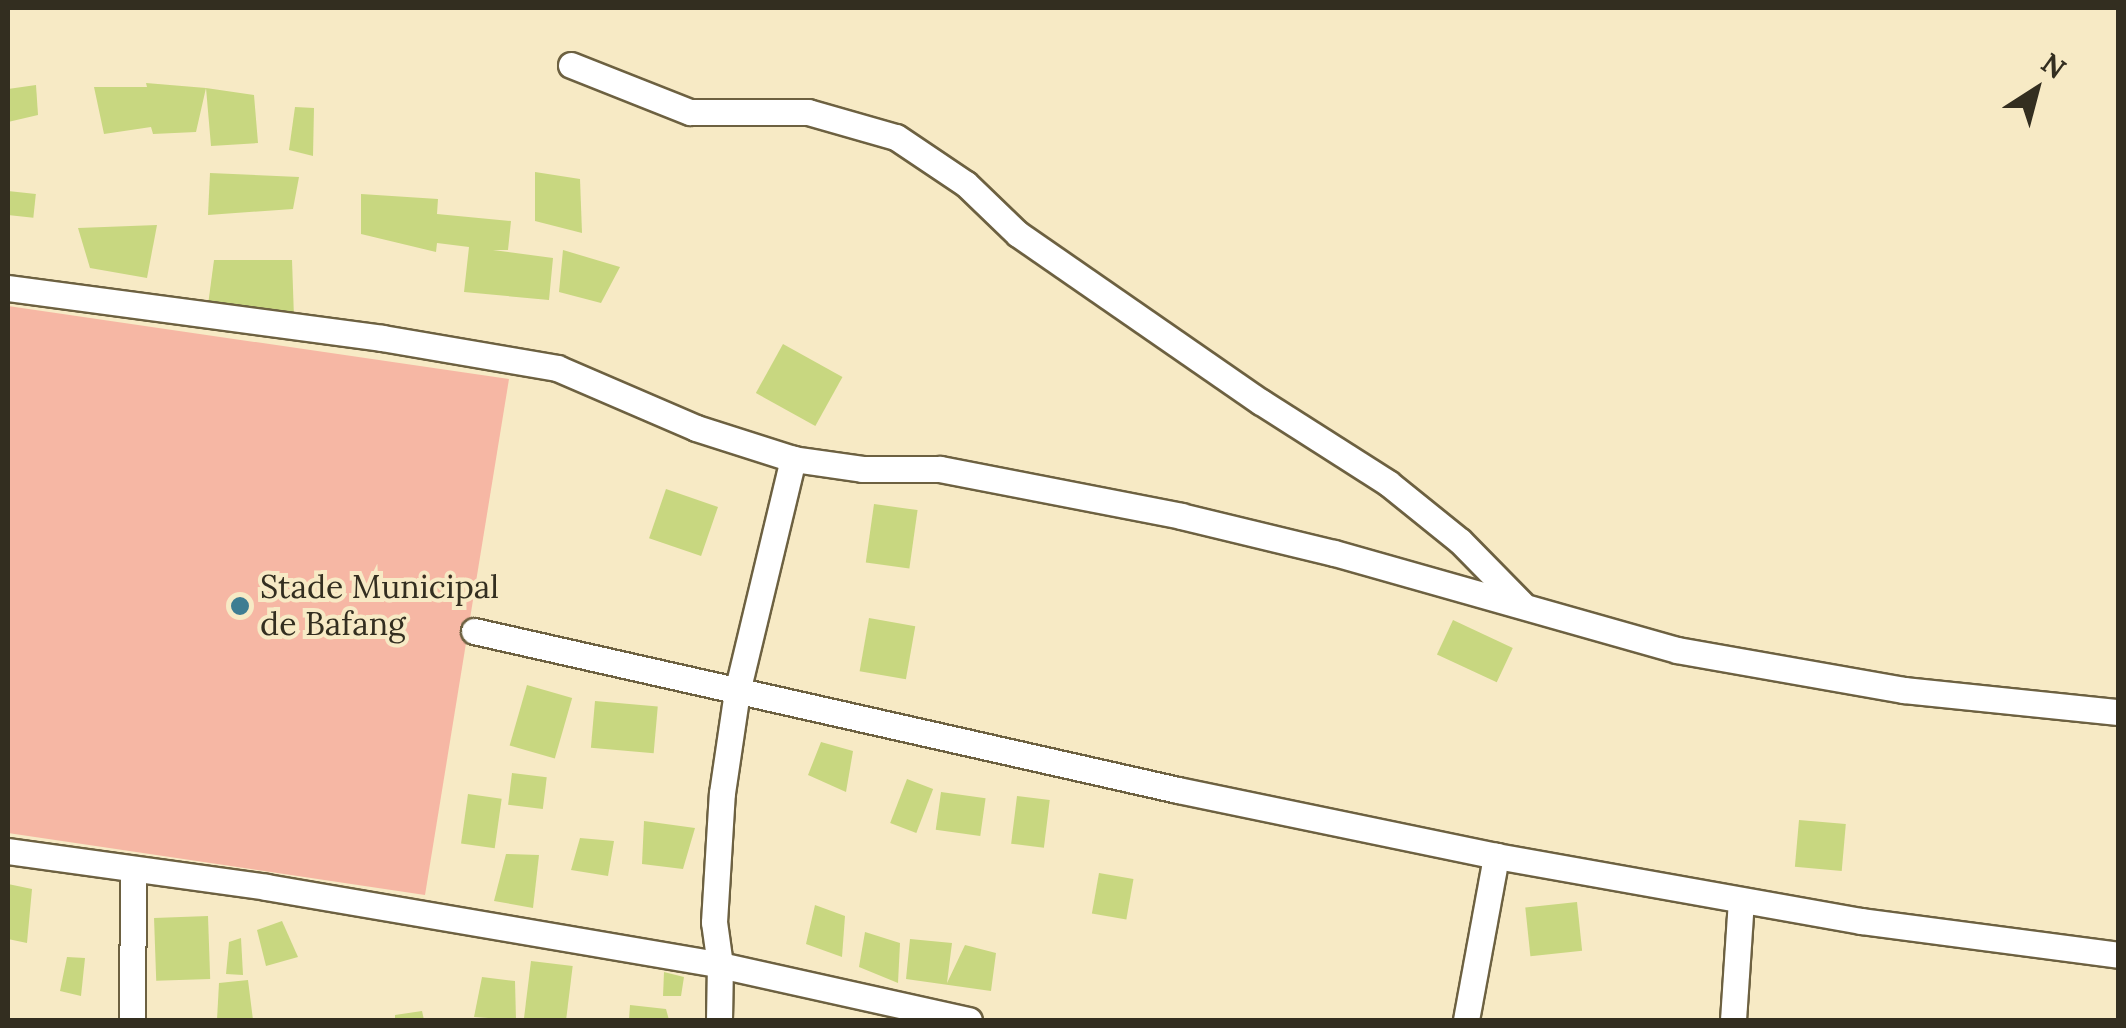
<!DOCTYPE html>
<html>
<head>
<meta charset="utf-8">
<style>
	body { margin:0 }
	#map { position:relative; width:2126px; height:1028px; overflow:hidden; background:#f7eac5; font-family:Lora,serif }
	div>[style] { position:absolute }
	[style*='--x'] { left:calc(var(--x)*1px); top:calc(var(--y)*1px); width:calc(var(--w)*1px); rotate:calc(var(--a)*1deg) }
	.green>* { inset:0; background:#f6b7a4 }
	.building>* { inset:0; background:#c8d780; transform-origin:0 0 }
	.roads { filter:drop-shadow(2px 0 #6d6141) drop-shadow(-2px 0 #6d6141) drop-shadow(0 2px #6d6141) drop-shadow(0 -2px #6d6141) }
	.street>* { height:25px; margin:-12.5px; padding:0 12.5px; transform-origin:12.5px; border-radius:12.5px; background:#fff }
	.dots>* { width:28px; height:28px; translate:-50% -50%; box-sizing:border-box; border:5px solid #f7eac5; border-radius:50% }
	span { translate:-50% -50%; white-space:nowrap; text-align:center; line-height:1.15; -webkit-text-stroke:8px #f7eac5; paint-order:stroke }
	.poi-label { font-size:32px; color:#332e20 }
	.left { translate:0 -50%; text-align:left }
	.frame { position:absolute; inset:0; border:10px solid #332e20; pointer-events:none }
	.north { position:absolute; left:1986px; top:40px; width:100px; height:100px; -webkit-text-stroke:8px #f7eac5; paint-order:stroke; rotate:36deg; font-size:28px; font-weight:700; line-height:40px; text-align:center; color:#332e20 }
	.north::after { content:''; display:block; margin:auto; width:35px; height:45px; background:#332e20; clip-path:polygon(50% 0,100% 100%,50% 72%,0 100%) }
</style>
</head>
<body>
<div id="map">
	<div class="green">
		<div style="clip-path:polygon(8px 306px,509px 379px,425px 895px,8px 833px)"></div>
	</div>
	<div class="building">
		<div style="clip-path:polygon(146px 83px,206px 88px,254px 95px,258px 143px,211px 146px,206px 88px,196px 132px,153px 134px,151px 127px,104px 134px,94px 87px,147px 87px)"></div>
		<div style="clip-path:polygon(36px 85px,38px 115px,8px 122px,8px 89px)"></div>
		<div style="clip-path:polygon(295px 107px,314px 108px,313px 156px,289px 150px)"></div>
		<div style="clip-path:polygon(535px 172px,580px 179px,582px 233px,535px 221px)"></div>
		<div style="clip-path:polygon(210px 173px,299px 177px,293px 209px,208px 215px)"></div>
		<div style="left:8px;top:191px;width:28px;height:24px;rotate:6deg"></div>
		<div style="clip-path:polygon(361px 194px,438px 199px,437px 214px,511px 221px,508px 250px,493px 250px,553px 258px,549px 300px,464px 292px,469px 247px,437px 243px,436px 252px,361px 234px)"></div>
		<div style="clip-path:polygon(157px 225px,147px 278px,90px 268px,78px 228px)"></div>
		<div style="clip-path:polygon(563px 250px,620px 267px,601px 303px,559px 292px)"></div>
		<div style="clip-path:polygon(214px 260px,292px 260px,294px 318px,208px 305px)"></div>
		<div style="left:783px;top:344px;width:68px;height:56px;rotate:29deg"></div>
		<div style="left:666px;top:489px;width:55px;height:52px;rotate:19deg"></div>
		<div style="left:874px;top:504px;width:44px;height:59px;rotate:8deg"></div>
		<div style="left:869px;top:618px;width:47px;height:54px;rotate:10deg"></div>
		<div style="left:1453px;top:620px;width:66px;height:38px;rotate:25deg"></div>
		<div style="left:527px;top:685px;width:47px;height:63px;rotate:16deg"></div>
		<div style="left:595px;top:701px;width:63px;height:47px;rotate:5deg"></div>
		<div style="clip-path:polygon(821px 742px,853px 751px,846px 792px,808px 775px)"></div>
		<div style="left:512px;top:773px;width:35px;height:32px;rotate:7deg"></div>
		<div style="left:907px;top:779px;width:28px;height:47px;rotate:21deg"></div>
		<div style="left:941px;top:792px;width:45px;height:38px;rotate:8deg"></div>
		<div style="left:468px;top:794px;width:34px;height:50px;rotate:8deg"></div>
		<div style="left:1017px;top:796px;width:33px;height:48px;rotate:7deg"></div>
		<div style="left:1799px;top:820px;width:47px;height:47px;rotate:5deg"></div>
		<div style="clip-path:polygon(644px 821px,695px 828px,683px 869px,642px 864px)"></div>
		<div style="clip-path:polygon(580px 838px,614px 841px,608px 876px,571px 870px)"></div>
		<div style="clip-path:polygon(506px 854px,539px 855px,533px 908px,494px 901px)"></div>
		<div style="left:1099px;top:873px;width:35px;height:41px;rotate:10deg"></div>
		<div style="clip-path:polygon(8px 884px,32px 889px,27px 943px,8px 939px)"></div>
		<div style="left:1577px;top:902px;width:49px;height:52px;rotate:84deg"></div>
		<div style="clip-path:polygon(815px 905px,845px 916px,842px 957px,806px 944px)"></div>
		<div style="left:208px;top:916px;width:63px;height:54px;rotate:88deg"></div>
		<div style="clip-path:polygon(282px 921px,298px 957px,266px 966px,257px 930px)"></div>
		<div style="clip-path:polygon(865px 932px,900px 943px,898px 983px,859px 967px)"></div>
		<div style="clip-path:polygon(241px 938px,243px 975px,226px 974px,229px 942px)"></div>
		<div style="clip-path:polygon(910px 939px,952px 943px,947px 983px,965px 945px,996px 953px,991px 991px,906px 979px)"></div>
		<div style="clip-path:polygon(67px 957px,85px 958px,81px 996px,60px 991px)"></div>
		<div style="left:531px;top:961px;width:42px;height:59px;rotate:7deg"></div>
		<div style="clip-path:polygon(664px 972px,684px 977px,681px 996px,663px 996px)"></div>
		<div style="clip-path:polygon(482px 977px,515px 981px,516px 1020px,474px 1017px)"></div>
		<div style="clip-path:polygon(248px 980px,253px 1020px,217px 1020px,219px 983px)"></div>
		<div style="clip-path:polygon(630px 1005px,666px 1009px,669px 1020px,629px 1020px)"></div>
		<div style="clip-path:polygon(422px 1011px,424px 1020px,395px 1020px,395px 1015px)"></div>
	</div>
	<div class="roads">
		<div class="street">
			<div style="--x:571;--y:65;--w:128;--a:21.6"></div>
			<div style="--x:690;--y:112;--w:118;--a:0"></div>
			<div style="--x:808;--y:112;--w:91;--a:15.9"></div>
			<div style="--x:896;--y:137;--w:84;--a:33.9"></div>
			<div style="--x:966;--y:184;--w:72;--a:43.9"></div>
			<div style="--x:1018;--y:234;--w:295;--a:34.7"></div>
			<div style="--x:1261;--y:402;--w:151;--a:32.5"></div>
			<div style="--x:1388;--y:483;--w:92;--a:38.9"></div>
			<div style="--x:1460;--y:541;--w:88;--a:45.5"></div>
			<div style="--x:8;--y:288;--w:377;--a:7.6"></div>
			<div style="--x:382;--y:338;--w:178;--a:9.7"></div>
			<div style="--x:557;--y:368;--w:151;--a:23.3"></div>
			<div style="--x:696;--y:428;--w:102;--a:17.7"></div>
			<div style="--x:793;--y:459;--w:70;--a:8.2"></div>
			<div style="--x:862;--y:469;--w:78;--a:0"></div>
			<div style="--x:940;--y:469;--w:246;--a:11"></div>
			<div style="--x:1181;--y:516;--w:157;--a:13.6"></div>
			<div style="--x:1334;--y:553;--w:356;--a:15.8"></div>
			<div style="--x:1677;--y:650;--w:230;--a:10"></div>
			<div style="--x:1904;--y:690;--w:215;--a:5.9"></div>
			<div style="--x:474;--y:631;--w:722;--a:12.73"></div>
			<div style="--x:1178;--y:790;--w:325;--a:11.7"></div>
			<div style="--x:1496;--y:856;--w:371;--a:10.1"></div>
			<div style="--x:1861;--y:921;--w:259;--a:7.5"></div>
			<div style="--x:8;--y:851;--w:260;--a:7.9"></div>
			<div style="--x:266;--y:887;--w:461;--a:9.7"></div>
			<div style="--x:720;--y:965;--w:255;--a:12.5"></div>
			<div style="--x:132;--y:1020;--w:148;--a:-89.6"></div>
			<div style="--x:719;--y:1020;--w:55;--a:-89"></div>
			<div style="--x:720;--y:965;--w:43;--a:-97.9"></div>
			<div style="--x:714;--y:922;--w:129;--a:-86.5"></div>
			<div style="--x:722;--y:793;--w:102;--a:-81.6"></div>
			<div style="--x:737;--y:692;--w:240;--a:-76.5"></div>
			<div style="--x:1466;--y:1020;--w:167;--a:-79.6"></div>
			<div style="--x:1733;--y:1020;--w:119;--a:-86.2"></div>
		</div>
	</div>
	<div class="dots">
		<div style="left:240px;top:606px;background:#3e7d92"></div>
	</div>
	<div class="poi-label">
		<span class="left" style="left:260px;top:606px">Stade Municipal<br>de Bafang</span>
	</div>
	<div class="frame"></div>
	<div class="north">N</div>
</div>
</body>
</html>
